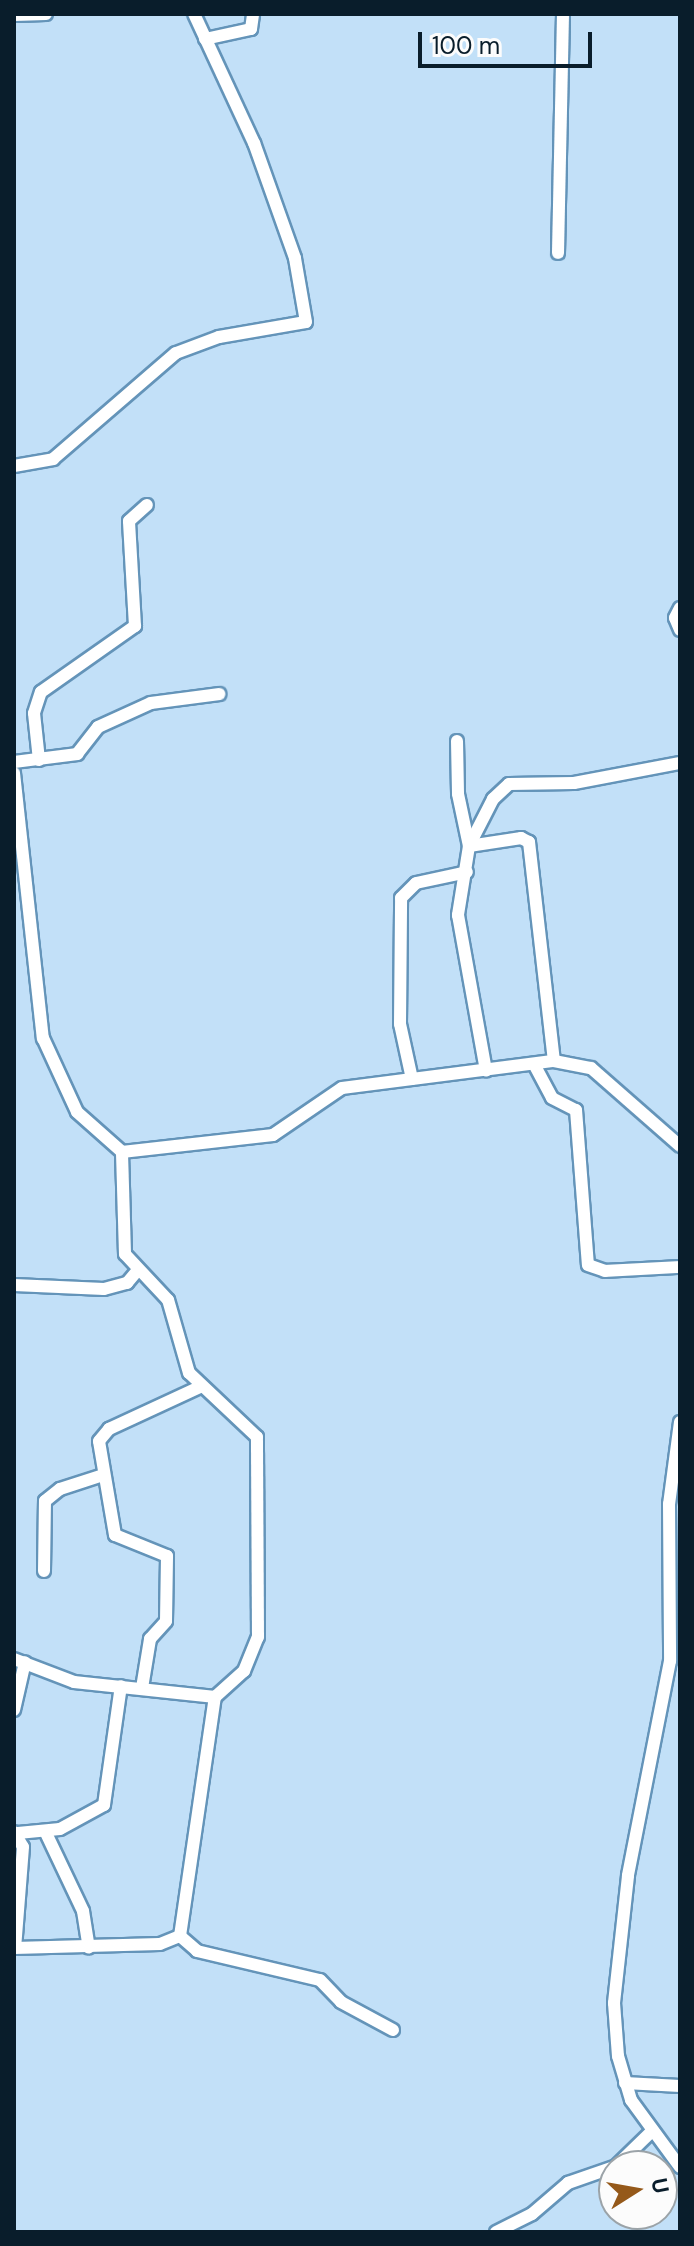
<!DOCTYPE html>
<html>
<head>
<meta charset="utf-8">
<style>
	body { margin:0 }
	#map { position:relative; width:694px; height:2246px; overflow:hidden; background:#c2e0f8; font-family:"DM Sans",sans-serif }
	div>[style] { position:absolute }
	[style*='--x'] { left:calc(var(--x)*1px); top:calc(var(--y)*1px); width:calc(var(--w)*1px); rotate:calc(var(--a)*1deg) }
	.roads { filter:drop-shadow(2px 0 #6494b9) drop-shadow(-2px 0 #6494b9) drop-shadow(0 2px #6494b9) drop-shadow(0 -2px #6494b9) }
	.street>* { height:12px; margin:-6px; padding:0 6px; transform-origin:6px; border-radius:6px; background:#fff }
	span { translate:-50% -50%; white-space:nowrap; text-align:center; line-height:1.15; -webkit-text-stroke:8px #fcfcfc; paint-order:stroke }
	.frame { position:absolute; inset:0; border:16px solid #091d2b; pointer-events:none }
	.north { position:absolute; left:598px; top:2150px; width:80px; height:80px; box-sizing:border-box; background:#fcfcfc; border:2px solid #9ba3a8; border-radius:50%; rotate:79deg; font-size:22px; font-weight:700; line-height:32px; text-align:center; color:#091d2b }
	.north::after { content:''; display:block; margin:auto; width:28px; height:36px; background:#95591a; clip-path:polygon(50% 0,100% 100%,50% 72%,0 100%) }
	.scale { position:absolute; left:418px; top:32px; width:174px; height:36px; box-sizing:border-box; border:4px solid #091d2b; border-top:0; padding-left:10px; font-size:24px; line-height:28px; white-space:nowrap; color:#091d2b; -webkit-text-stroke:6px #fcfcfc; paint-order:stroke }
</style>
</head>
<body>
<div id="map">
	<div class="roads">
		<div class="street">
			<div style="--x:14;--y:15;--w:32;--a:-2"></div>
			<div style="--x:205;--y:39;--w:47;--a:-12.3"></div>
			<div style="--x:251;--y:29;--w:15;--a:-82"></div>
			<div style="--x:558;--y:253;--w:239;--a:-88.8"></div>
			<div style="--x:14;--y:466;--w:40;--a:-10"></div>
			<div style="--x:53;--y:459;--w:162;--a:-40.8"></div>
			<div style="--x:176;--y:353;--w:46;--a:-20.4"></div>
			<div style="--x:219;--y:337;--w:88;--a:-9.8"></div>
			<div style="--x:306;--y:322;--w:65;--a:-99.8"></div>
			<div style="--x:295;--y:258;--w:122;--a:-109.6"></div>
			<div style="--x:254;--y:143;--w:142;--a:-114.9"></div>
			<div style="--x:680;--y:608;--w:11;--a:117"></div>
			<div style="--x:675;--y:618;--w:13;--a:67"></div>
			<div style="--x:457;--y:741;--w:53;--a:88.9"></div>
			<div style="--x:458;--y:794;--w:53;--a:78.1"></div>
			<div style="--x:469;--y:846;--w:70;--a:99.1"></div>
			<div style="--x:458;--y:915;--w:158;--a:79.8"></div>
			<div style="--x:39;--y:760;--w:47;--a:-96.1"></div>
			<div style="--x:34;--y:713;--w:22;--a:-72"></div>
			<div style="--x:41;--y:692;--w:115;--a:-35.1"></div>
			<div style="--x:135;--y:626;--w:105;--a:-93.3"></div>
			<div style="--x:129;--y:521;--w:24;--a:-42"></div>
			<div style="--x:14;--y:762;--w:64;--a:-7.2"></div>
			<div style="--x:77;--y:754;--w:34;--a:-52"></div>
			<div style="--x:98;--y:727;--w:58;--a:-24.4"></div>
			<div style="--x:151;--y:703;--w:69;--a:-7.5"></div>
			<div style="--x:14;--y:773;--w:267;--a:83.8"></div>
			<div style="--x:43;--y:1038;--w:81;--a:65.3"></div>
			<div style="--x:77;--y:1112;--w:60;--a:41.6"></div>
			<div style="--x:122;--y:1152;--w:152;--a:-6.4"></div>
			<div style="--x:273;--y:1135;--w:83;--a:-34.3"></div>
			<div style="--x:342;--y:1088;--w:214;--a:-7.3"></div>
			<div style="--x:554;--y:1061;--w:38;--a:11"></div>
			<div style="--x:591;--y:1068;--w:118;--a:41.2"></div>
			<div style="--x:469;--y:846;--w:53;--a:-8.7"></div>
			<div style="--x:521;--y:838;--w:9;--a:27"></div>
			<div style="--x:529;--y:842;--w:220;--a:83.5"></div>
			<div style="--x:469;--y:846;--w:53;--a:-62.9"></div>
			<div style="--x:493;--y:799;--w:22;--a:-43"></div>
			<div style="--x:509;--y:784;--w:65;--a:-0.9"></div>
			<div style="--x:574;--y:783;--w:108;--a:-10.7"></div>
			<div style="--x:534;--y:1064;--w:38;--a:62"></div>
			<div style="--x:552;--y:1098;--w:27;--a:27"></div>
			<div style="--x:576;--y:1110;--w:155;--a:85.6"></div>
			<div style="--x:588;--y:1265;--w:18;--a:19"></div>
			<div style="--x:605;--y:1271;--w:75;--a:-3.1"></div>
			<div style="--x:412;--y:1079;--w:56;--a:-102.3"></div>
			<div style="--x:400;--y:1024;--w:126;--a:-89.5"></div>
			<div style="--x:401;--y:898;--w:21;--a:-45"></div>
			<div style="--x:416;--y:883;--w:52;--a:-12.2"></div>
			<div style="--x:14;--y:1285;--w:90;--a:2.5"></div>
			<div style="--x:104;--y:1289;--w:24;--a:-15"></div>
			<div style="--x:127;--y:1283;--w:16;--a:-50"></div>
			<div style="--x:680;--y:1422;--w:83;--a:97.6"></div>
			<div style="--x:669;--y:1504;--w:157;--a:89.6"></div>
			<div style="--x:670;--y:1661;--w:219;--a:101.1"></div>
			<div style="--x:628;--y:1876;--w:128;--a:96.3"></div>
			<div style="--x:614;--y:2003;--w:53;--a:85.7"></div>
			<div style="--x:618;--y:2056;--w:46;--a:73.5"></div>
			<div style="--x:631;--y:2100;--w:83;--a:53.8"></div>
			<div style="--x:44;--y:1571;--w:70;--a:-89.2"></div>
			<div style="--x:45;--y:1501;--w:19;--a:-39"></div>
			<div style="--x:60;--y:1489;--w:45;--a:-18"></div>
			<div style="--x:14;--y:1659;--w:64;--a:21"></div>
			<div style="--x:74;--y:1682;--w:142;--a:6.1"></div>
			<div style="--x:142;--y:1688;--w:50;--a:-80.7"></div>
			<div style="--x:150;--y:1639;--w:24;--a:-48"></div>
			<div style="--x:166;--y:1621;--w:65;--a:-89.1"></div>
			<div style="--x:167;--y:1556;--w:56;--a:-158"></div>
			<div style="--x:115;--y:1535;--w:95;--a:-99.7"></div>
			<div style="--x:99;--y:1441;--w:16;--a:-50"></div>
			<div style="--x:109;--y:1429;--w:100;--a:-24.8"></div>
			<div style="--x:14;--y:1710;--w:49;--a:-77.1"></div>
			<div style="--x:14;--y:1832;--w:17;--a:59"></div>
			<div style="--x:23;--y:1847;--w:101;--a:94.5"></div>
			<div style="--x:18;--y:1833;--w:42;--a:-5.4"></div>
			<div style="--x:60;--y:1829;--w:50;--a:-28.6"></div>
			<div style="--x:104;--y:1805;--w:120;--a:-81.9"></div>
			<div style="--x:46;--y:1833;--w:86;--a:64.6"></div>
			<div style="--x:83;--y:1911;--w:37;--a:81"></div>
			<div style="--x:180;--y:1936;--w:23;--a:41"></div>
			<div style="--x:197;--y:1951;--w:126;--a:13.3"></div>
			<div style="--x:320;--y:1980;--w:30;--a:46"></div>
			<div style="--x:341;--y:2002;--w:59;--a:28.3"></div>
			<div style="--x:14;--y:1948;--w:146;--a:-1.6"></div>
			<div style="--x:160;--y:1944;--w:22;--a:-22"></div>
			<div style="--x:180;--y:1936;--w:242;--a:-81.7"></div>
			<div style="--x:215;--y:1697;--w:39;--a:-42"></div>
			<div style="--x:244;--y:1671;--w:37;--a:-68"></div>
			<div style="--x:258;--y:1637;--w:200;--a:-90.3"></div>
			<div style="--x:257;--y:1437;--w:93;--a:-136.7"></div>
			<div style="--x:189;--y:1373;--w:76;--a:-106"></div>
			<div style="--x:168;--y:1300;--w:63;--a:-133.1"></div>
			<div style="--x:125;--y:1254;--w:102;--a:-91.7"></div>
			<div style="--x:625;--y:2083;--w:55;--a:3.1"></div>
			<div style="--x:616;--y:2166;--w:47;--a:-44.1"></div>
			<div style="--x:496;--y:2232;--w:40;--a:-26.6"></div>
			<div style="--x:532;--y:2214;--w:48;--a:-40.7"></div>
			<div style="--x:568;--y:2183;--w:49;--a:-19.2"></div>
		</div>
	</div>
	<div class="frame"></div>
	<div class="north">U</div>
	<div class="scale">100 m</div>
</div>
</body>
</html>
